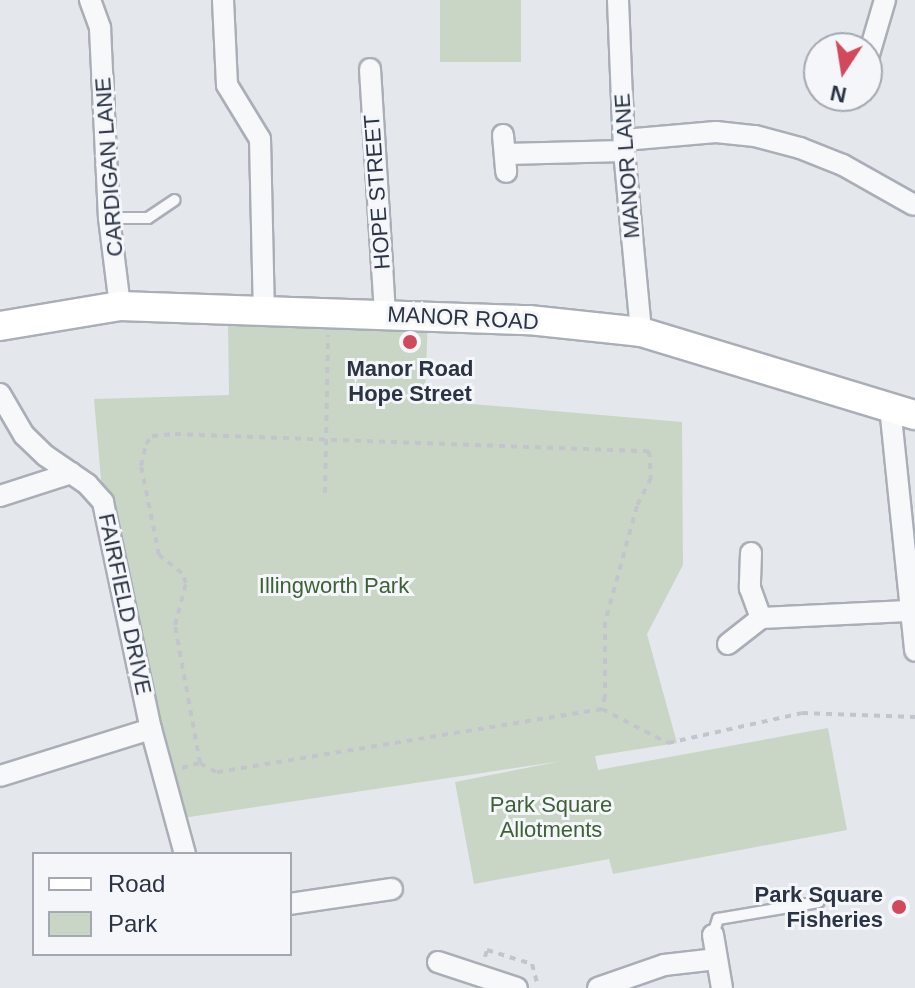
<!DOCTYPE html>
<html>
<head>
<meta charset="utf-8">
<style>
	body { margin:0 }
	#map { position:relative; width:915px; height:988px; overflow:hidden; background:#e4e7ec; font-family:Arial,sans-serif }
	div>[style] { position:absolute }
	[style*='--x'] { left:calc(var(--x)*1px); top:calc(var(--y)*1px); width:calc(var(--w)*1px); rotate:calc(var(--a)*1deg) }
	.green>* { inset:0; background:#c9d6c5; transform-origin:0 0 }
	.path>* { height:4px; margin-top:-2px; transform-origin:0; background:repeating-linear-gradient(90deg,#c2c5cb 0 6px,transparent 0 12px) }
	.roads { filter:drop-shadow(2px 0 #a9aeb7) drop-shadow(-2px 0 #a9aeb7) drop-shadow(0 2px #a9aeb7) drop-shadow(0 -2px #a9aeb7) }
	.lane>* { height:10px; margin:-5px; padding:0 5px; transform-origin:5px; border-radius:5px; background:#f7f8fa }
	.street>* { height:20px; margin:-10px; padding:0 10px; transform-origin:10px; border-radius:10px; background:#f7f8fa }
	.secondary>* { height:28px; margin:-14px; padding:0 14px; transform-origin:14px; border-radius:14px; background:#fff }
	.dots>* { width:22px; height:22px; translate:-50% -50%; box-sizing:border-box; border:4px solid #f4f6f9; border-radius:50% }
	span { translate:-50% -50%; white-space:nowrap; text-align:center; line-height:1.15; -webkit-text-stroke:6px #f4f6f9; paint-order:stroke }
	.street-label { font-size:22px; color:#2b3445 }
	.poi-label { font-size:22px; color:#2b3445; font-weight:700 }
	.right { translate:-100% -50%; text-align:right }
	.park-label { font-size:22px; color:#3f6138 }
	.legend { position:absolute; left:32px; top:852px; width:260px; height:104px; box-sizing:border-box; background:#f4f6f9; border:2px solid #a4a8b1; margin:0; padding:10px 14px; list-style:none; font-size:24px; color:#2b3445 }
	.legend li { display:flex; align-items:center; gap:16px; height:40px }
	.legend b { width:40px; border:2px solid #a4a8b1 }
	.north { position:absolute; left:803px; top:32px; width:80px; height:80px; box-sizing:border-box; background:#f4f6f9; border:2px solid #a4a8b1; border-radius:50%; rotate:192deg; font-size:22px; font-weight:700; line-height:32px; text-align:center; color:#2b3445 }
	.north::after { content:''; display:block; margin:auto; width:28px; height:36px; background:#d1495b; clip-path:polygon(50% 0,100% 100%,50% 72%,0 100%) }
</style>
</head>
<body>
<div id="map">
	<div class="green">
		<div style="left:440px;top:0;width:81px;height:62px"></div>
		<div style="clip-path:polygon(428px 316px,425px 400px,682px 422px,683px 565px,647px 634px,677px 743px,595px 756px,598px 770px,828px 728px,847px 830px,613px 874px,609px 859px,474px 884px,455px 782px,562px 761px,176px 819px,103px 502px,94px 399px,229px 395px,228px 323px)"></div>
	</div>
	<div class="path">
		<div style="--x:175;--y:434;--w:474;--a:2.1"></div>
		<div style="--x:649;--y:451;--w:27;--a:86"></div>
		<div style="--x:651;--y:478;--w:31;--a:117"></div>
		<div style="--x:637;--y:506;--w:120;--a:105.4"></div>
		<div style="--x:605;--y:622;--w:74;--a:90"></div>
		<div style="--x:605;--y:696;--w:13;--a:103"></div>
		<div style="--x:602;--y:709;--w:391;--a:170.7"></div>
		<div style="--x:216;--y:772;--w:18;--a:-151"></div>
		<div style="--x:200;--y:763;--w:140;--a:-100.3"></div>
		<div style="--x:175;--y:625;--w:43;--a:-75.3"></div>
		<div style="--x:186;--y:583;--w:11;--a:-112"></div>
		<div style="--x:182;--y:573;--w:29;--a:-142"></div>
		<div style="--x:159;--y:555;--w:91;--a:-101.4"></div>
		<div style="--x:141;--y:466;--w:23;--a:-77"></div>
		<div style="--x:146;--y:444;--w:10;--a:-53"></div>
		<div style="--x:152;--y:436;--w:23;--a:-5"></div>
		<div style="--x:325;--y:493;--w:158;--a:-88.9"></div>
		<div style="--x:602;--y:709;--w:74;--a:27.3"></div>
		<div style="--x:668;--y:743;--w:137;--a:-12.6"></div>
		<div style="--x:802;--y:713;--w:113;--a:2"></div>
		<div style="--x:182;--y:768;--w:19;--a:-16"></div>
		<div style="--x:485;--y:957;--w:7;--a:-74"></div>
		<div style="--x:487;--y:950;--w:47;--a:17.3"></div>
		<div style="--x:532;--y:964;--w:20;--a:75"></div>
	</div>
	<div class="roads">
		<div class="lane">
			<div style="--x:109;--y:218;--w:39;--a:0"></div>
			<div style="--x:148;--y:218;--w:32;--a:-34"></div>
			<div style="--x:713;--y:935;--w:17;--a:-73"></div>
			<div style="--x:718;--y:919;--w:102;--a:-9.6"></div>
		</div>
		<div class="street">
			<div style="--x:90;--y:0;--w:30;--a:70"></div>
			<div style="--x:100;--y:28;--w:190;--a:87.3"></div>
			<div style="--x:109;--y:218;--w:89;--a:82.9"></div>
			<div style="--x:223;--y:0;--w:85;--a:87.3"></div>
			<div style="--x:227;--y:85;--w:63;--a:58.6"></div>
			<div style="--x:260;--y:139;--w:170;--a:88.7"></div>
			<div style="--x:618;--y:0;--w:151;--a:87.7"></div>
			<div style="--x:624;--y:151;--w:182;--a:84.6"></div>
			<div style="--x:867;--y:61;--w:64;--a:-73.6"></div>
			<div style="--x:370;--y:69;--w:246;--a:86.5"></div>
			<div style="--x:503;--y:135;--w:37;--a:85"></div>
			<div style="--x:624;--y:140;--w:92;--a:-5"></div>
			<div style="--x:716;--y:132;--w:39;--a:6"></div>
			<div style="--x:755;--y:136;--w:47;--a:14.9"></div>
			<div style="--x:800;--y:148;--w:46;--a:21.6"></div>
			<div style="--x:843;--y:165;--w:81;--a:29.4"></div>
			<div style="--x:506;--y:154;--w:118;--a:-1.5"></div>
			<div style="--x:0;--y:394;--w:48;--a:59.7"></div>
			<div style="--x:24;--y:435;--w:30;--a:44"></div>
			<div style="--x:46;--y:456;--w:50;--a:34.3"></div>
			<div style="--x:87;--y:484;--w:24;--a:48"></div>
			<div style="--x:103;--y:502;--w:232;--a:78.1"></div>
			<div style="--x:151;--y:729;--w:130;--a:74.8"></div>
			<div style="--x:890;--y:407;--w:245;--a:84.1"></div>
			<div style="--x:0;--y:496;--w:75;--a:-17.9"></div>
			<div style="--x:751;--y:553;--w:35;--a:92"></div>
			<div style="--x:750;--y:588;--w:32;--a:70"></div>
			<div style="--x:728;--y:644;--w:42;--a:-38.2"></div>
			<div style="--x:761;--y:618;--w:147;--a:-2.7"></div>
			<div style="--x:0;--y:776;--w:158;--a:-17.3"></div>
			<div style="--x:290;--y:904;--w:103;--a:-8.4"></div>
			<div style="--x:713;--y:935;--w:54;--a:80.4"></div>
			<div style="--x:438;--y:962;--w:83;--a:18.2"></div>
			<div style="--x:598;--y:988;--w:70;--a:-19.2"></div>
			<div style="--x:664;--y:965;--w:53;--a:-6.5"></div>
		</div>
		<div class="secondary">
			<div style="--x:0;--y:326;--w:122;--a:-9.5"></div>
			<div style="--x:120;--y:306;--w:409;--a:2"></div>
			<div style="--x:529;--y:320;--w:113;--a:6.1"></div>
			<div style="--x:641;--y:332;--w:286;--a:16.9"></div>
		</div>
	</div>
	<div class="dots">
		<div style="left:410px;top:342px;background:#d1495b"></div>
		<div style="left:899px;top:907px;background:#d1495b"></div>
	</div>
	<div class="street-label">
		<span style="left:627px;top:166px;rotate:-94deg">MANOR LANE</span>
		<span style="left:109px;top:167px;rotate:-94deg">CARDIGAN LANE</span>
		<span style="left:377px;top:192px;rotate:-94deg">HOPE STREET</span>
		<span style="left:463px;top:318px;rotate:3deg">MANOR ROAD</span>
		<span style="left:125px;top:604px;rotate:78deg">FAIRFIELD DRIVE</span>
	</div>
	<div class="poi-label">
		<span style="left:410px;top:381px">Manor Road<br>Hope Street</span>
		<span class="right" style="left:883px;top:907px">Park Square<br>Fisheries</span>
	</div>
	<div class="park-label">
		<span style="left:334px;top:586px">Illingworth Park</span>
		<span style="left:551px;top:817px">Park Square<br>Allotments</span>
	</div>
	<ul class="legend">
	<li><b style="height:10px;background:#fff"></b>Road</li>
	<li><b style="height:22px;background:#c9d6c5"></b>Park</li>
	</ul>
	<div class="north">N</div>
</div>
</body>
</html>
